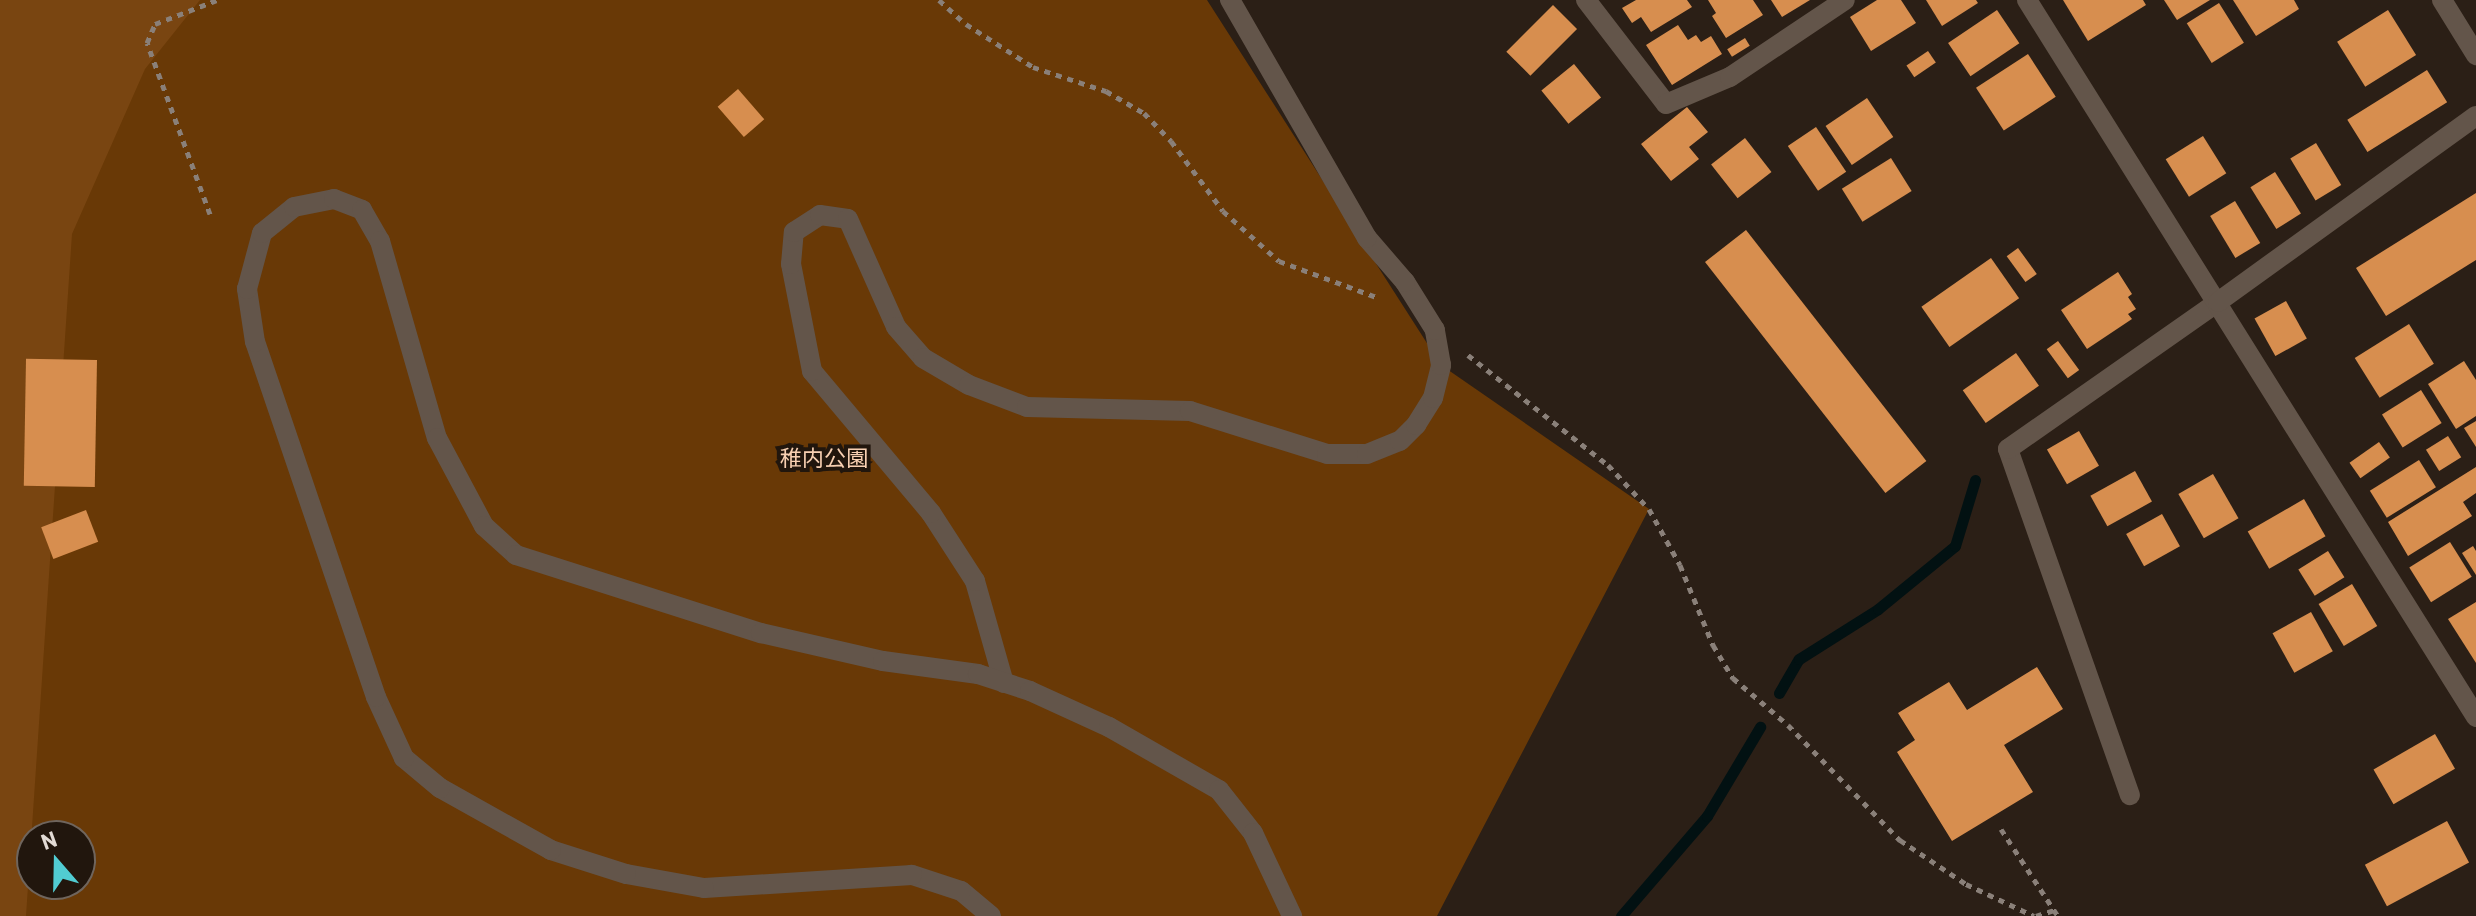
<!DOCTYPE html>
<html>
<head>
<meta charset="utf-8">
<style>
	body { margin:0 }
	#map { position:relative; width:2476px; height:916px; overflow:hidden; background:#2b1f16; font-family:Barlow,"Noto Sans JP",sans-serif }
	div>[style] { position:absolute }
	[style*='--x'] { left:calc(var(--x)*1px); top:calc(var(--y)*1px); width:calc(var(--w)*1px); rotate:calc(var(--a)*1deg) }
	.green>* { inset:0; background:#693906 }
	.forest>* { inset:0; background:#794511 }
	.stream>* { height:11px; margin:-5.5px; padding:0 5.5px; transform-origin:5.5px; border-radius:5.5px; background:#021112 }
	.building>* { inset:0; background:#d78e4f; transform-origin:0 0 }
	.path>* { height:5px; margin-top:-2.5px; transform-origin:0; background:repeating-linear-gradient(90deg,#8a8079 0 6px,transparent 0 12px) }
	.lane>* { height:20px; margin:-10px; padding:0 10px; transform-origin:10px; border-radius:10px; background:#63554a }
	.street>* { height:20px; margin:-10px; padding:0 10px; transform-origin:10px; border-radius:10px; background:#63554a }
	.secondary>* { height:20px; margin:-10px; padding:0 10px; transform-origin:10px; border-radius:10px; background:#63554a }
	span { translate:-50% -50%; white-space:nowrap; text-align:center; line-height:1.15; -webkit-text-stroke:8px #21160d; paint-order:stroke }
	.park-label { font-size:22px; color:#f8d0b2 }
	.north { position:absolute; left:16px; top:820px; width:80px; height:80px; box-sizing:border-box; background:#21160d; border:2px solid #6f655d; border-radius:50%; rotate:340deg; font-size:22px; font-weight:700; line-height:32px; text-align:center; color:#e3dbd5 }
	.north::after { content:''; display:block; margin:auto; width:28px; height:36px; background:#51ccd2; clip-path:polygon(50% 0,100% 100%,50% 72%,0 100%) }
</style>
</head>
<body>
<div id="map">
	<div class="green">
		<div style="clip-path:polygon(evenodd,95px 0,1207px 0,1441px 365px,1649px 509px,1437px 916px,0 916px,0 113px,95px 0,32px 836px,80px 836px,80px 884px,32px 884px,32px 836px)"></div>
	</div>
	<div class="forest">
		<div style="clip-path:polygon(0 0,200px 0,145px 69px,72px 234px,26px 916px,0 916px)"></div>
	</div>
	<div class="stream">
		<div style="--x:1779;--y:693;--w:39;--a:-60"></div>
		<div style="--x:1799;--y:659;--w:93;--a:-32.3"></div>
		<div style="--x:1878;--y:609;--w:99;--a:-39.3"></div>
		<div style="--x:1955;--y:546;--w:69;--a:-73.1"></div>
		<div style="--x:1621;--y:916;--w:132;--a:-49.3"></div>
		<div style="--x:1707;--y:816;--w:104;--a:-59.2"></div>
	</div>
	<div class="building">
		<div style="clip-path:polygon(1636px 0,1687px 0,1692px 7px,1651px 32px,1641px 17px,1632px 23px,1622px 8px)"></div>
		<div style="clip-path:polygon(1708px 0,1753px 0,1763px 15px,1726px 38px,1712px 16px,1716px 13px)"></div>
		<div style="clip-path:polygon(1771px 0,1810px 0,1782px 17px)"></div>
		<div style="clip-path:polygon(1877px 0,1901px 0,1916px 23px,1871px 51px,1850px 17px)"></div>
		<div style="clip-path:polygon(1926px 0,1976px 0,1978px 3px,1942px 26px)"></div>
		<div style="clip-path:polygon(2063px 0,2143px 0,2146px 5px,2088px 41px)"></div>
		<div style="clip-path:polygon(2164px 0,2210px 0,2177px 20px)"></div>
		<div style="clip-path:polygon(2233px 0,2294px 0,2299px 9px,2256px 36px)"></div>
		<div style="left:2219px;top:3px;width:47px;height:38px;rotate:58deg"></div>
		<div style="left:1553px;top:5px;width:34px;height:66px;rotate:45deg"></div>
		<div style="left:1997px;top:10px;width:40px;height:59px;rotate:56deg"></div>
		<div style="left:2388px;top:10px;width:53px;height:60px;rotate:58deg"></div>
		<div style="clip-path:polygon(1678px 25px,1688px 40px,1696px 35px,1701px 42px,1711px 36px,1722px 54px,1672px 85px,1646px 45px)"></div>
		<div style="left:1745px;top:38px;width:9px;height:21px;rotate:58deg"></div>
		<div style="left:1928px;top:51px;width:14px;height:26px;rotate:56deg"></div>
		<div style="left:2028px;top:54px;width:51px;height:62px;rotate:57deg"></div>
		<div style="left:1574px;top:64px;width:43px;height:42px;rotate:51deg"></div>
		<div style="left:2427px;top:70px;width:38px;height:94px;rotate:58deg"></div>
		<div style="left:738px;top:89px;width:40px;height:27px;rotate:49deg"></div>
		<div style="left:1867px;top:98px;width:47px;height:50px;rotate:56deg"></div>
		<div style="clip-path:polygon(1687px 107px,1708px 132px,1689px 147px,1699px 159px,1671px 181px,1641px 144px)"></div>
		<div style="left:1816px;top:127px;width:54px;height:34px;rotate:56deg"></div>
		<div style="left:2203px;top:136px;width:44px;height:44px;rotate:58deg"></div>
		<div style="left:1745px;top:138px;width:43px;height:43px;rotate:52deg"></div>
		<div style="left:2316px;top:143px;width:49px;height:30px;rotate:59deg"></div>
		<div style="left:1891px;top:158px;width:39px;height:58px;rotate:58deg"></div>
		<div style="left:2275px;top:172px;width:49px;height:29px;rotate:58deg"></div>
		<div style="clip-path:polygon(2476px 193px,2476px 260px,2386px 316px,2356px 268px)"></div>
		<div style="left:2235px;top:201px;width:49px;height:29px;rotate:59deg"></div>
		<div style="left:1746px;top:230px;width:293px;height:52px;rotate:52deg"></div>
		<div style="left:2018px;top:248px;width:32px;height:14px;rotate:54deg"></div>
		<div style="left:1991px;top:258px;width:49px;height:85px;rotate:55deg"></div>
		<div style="clip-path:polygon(2118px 272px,2132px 294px,2128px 297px,2136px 309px,2128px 314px,2132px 319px,2087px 349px,2061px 310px)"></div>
		<div style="left:2286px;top:301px;width:43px;height:36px;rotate:61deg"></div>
		<div style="left:2409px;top:324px;width:47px;height:64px;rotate:58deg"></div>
		<div style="left:2058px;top:341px;width:36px;height:14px;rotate:54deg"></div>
		<div style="left:2016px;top:353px;width:40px;height:65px;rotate:55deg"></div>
		<div style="left:97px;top:360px;width:127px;height:71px;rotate:91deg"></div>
		<div style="clip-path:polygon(2464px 361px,2476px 380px,2476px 416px,2456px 429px,2428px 384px)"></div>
		<div style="left:2421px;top:390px;width:39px;height:46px;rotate:58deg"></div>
		<div style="clip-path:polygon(2476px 421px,2476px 447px,2464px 428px)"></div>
		<div style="left:2079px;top:431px;width:40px;height:37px;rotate:60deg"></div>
		<div style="left:2448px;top:436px;width:25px;height:26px;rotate:58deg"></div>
		<div style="left:2379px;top:442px;width:19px;height:36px;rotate:55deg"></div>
		<div style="left:2419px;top:460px;width:32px;height:58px;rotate:58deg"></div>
		<div style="clip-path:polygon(2476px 467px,2476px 493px,2463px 502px,2472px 516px,2408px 556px,2388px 522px)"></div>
		<div style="left:2135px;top:471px;width:35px;height:51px;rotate:61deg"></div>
		<div style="left:2213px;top:474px;width:51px;height:40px;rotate:60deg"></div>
		<div style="left:2304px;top:499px;width:43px;height:65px;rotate:60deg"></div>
		<div style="left:86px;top:510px;width:34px;height:48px;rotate:69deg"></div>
		<div style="left:2162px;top:514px;width:37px;height:41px;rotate:61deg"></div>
		<div style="left:2450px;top:542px;width:41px;height:48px;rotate:58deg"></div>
		<div style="clip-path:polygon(2473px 546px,2476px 551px,2476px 575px,2462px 553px)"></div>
		<div style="left:2328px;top:551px;width:31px;height:35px;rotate:58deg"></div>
		<div style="left:2352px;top:584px;width:49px;height:39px;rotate:59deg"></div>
		<div style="clip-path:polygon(2476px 602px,2476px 663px,2448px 619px)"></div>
		<div style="left:2311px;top:612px;width:45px;height:44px;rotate:61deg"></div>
		<div style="clip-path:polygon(2037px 667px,2063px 709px,2004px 745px,2033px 792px,1952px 841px,1897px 752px,1915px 740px,1898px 713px,1949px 682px,1967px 710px)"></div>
		<div style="left:2435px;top:734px;width:40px;height:71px;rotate:60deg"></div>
		<div style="left:2447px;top:821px;width:47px;height:93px;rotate:62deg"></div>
	</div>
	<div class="path">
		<div style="--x:939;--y:0;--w:36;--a:42"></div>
		<div style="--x:966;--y:24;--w:80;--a:32.7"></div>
		<div style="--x:1033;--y:67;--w:77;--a:18.2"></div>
		<div style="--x:1106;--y:91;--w:44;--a:30.1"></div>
		<div style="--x:1144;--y:113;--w:39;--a:46"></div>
		<div style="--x:1171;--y:141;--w:87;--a:53.4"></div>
		<div style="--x:1223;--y:211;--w:75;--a:41.8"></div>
		<div style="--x:1279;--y:261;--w:107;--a:20.3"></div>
		<div style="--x:210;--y:214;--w:182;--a:-110.2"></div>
		<div style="--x:147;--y:43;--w:21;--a:-67"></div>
		<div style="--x:155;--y:24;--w:66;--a:-21.2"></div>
		<div style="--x:1468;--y:355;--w:178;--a:38.2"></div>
		<div style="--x:1608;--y:465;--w:60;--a:47"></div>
		<div style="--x:1649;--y:509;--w:64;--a:61"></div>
		<div style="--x:1680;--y:565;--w:87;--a:67.6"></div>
		<div style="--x:1713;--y:645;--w:39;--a:59"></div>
		<div style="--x:1733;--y:678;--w:72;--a:40.5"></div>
		<div style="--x:1788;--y:725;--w:161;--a:45.8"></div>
		<div style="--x:1900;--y:840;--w:79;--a:33.7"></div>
		<div style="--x:1966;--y:884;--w:75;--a:25.2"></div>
		<div style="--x:2001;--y:829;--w:104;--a:56.8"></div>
		<div style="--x:2036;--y:916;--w:19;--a:-18"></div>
	</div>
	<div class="lane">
		<div style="--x:2008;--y:449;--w:367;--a:70.6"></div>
	</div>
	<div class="street">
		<div style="--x:1586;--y:0;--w:131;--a:52.4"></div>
		<div style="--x:1666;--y:104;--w:69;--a:-22.9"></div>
		<div style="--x:1730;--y:77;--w:138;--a:-33.8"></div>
		<div style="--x:2008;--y:449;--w:256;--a:-35"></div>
		<div style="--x:1004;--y:683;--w:106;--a:-105.9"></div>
		<div style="--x:975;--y:581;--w:81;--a:-122.9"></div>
		<div style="--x:931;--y:513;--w:185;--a:-130"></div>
		<div style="--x:812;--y:371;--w:109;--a:-101.1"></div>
		<div style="--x:791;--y:264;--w:32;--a:-85"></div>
		<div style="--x:794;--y:232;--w:31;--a:-33"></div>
		<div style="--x:820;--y:215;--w:28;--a:8"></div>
		<div style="--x:848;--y:219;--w:118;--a:66"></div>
		<div style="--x:896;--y:327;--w:41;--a:48.9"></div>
		<div style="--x:923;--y:358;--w:53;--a:30.4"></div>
		<div style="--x:969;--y:385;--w:62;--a:20.8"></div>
		<div style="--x:1027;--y:407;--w:163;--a:1.4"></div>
		<div style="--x:1190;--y:411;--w:144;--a:17.4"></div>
		<div style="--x:1327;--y:454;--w:40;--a:0"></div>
		<div style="--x:1367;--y:454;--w:35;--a:-22"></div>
		<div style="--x:1400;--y:441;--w:23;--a:-45"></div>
		<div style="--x:1416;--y:425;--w:32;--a:-58"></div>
		<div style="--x:1433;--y:398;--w:34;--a:-76"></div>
		<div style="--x:1441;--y:365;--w:36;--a:-100"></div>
		<div style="--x:1435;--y:330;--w:57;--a:-122"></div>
		<div style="--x:1405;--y:282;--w:58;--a:-130.8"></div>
		<div style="--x:1367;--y:238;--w:275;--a:-119.9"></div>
		<div style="--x:991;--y:916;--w:39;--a:-140"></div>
		<div style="--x:961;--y:891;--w:52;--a:-161.9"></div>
		<div style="--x:912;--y:875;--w:208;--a:176.4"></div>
		<div style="--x:704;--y:888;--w:79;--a:-169.8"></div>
		<div style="--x:626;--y:874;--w:79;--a:-162.3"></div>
		<div style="--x:551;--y:850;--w:127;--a:-150.8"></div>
		<div style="--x:440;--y:788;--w:47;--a:-140.2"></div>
		<div style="--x:404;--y:758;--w:67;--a:-114.7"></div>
		<div style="--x:376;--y:697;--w:375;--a:-108.8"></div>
		<div style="--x:255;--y:342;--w:54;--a:-98.6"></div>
		<div style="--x:247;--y:289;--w:58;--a:-75"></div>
		<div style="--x:262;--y:233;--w:41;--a:-39.1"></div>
		<div style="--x:294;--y:207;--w:41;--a:-11.3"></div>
		<div style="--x:334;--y:199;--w:30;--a:21"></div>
		<div style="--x:362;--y:210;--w:36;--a:60"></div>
		<div style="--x:380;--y:241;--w:205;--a:73.9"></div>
		<div style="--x:437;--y:438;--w:100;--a:61.9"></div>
		<div style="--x:484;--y:526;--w:43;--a:42.2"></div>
		<div style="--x:516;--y:555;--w:257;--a:17.7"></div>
		<div style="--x:761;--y:633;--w:125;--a:12.9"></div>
		<div style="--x:883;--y:661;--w:96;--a:7.8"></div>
		<div style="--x:978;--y:674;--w:55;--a:18.1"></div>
		<div style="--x:1030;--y:691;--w:87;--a:24.5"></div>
		<div style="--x:1109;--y:727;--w:127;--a:29.8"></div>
		<div style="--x:1219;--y:790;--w:55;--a:51.7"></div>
		<div style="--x:1253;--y:833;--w:92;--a:64.8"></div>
	</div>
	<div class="secondary">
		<div style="--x:2027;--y:0;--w:846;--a:57.94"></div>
		<div style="--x:2442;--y:0;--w:65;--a:58.3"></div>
		<div style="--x:2218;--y:302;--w:318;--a:-35.8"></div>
	</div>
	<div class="park-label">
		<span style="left:824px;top:458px">稚内公園</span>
	</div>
	<div class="north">N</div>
</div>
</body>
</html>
